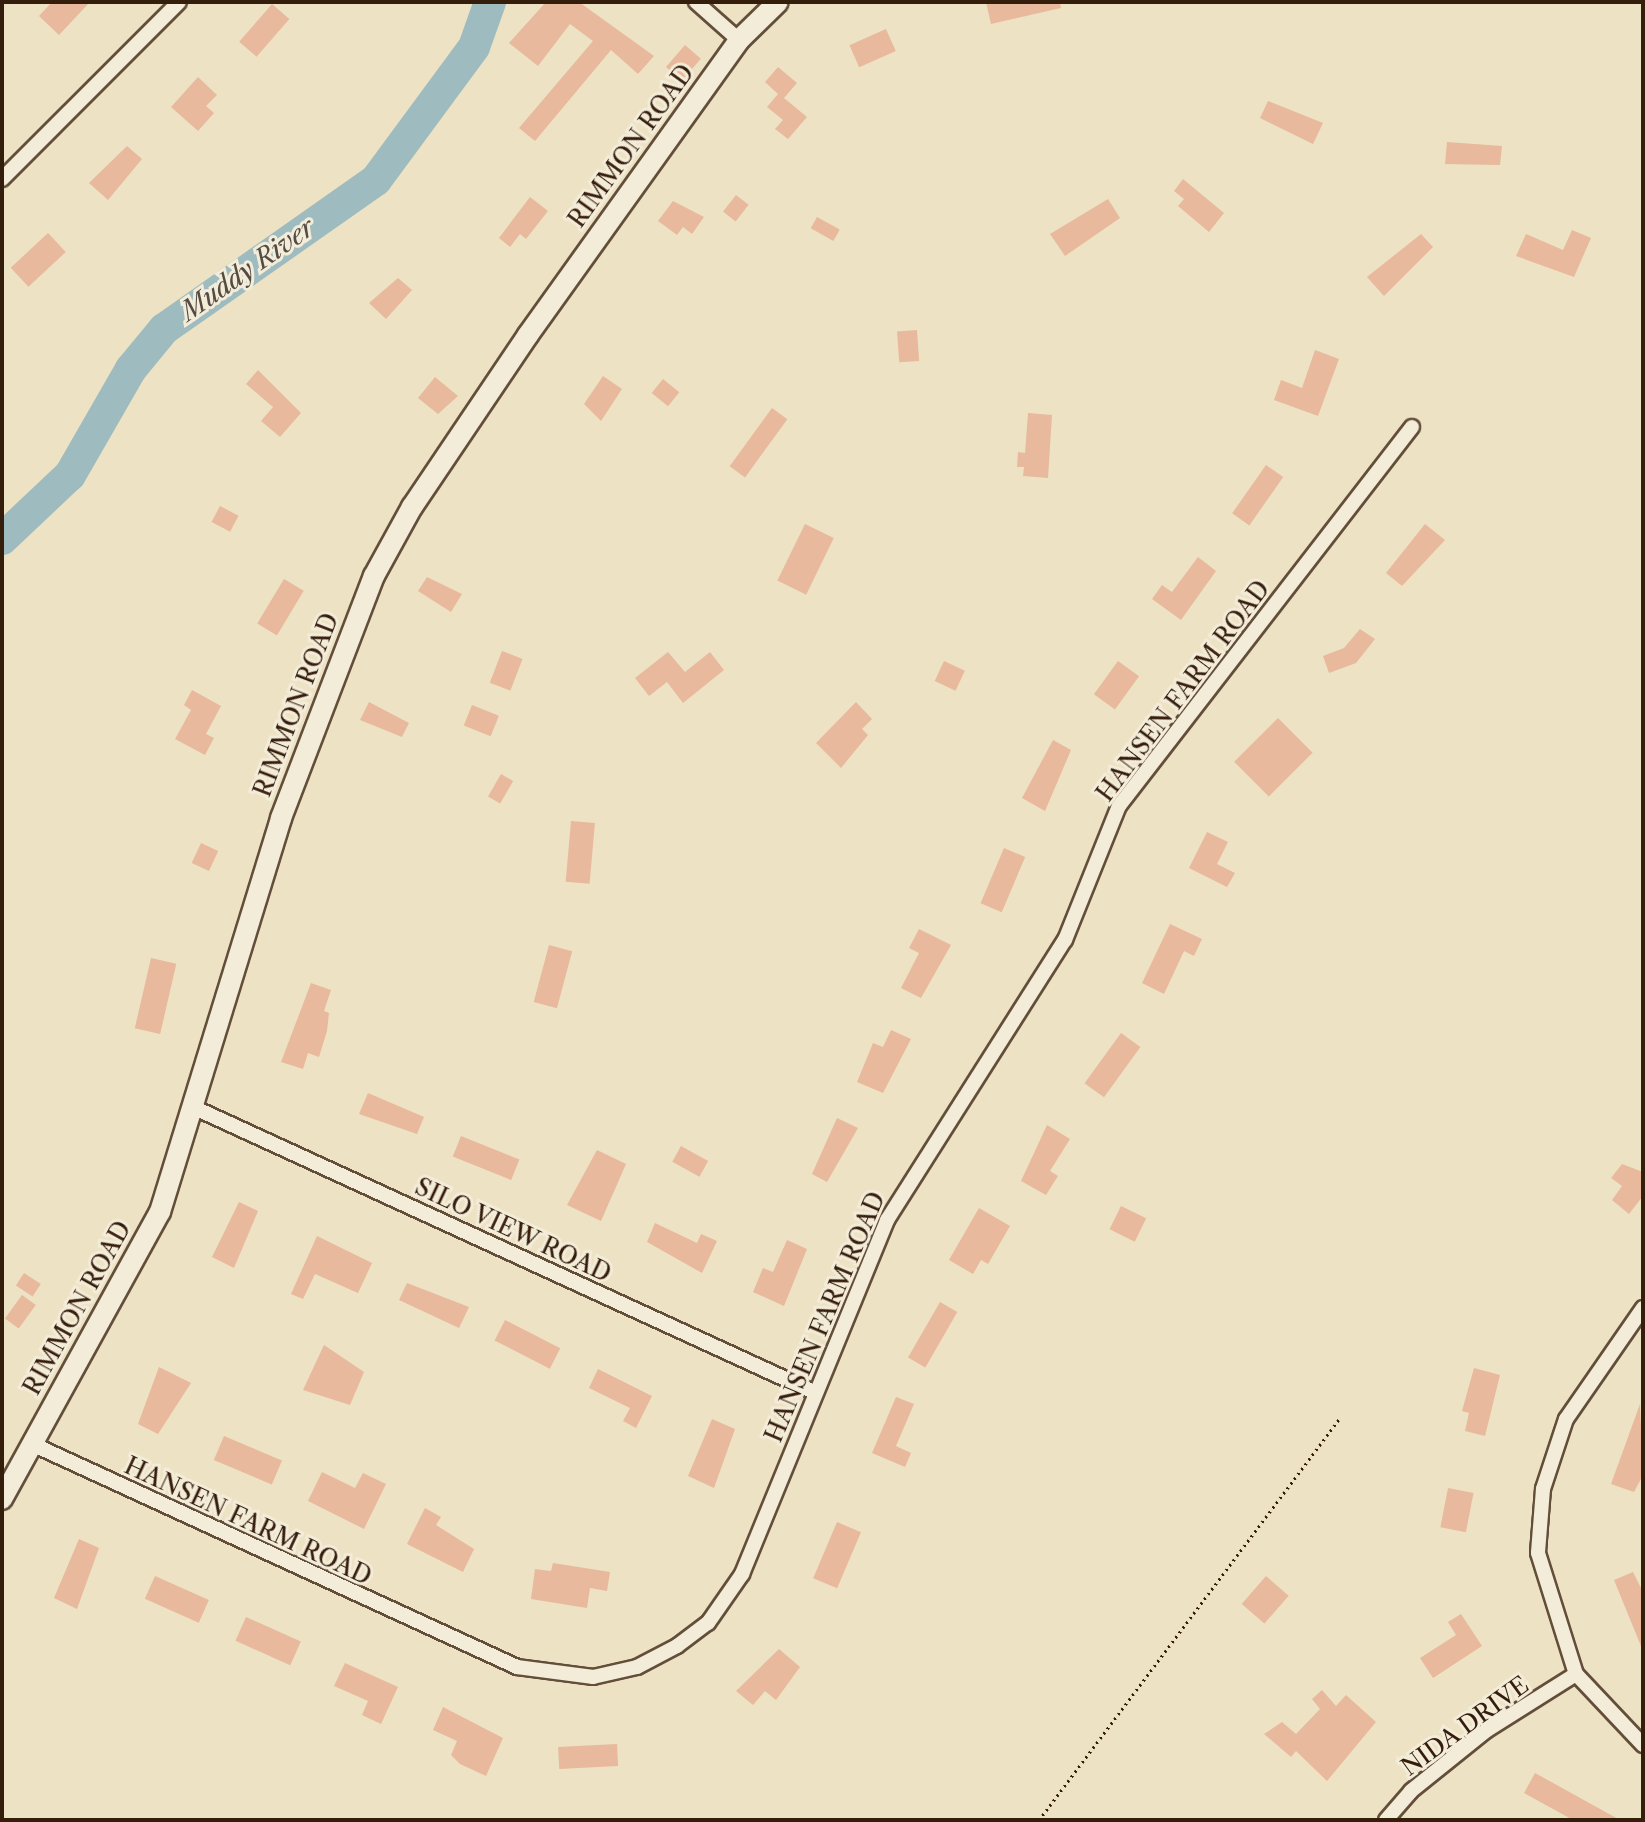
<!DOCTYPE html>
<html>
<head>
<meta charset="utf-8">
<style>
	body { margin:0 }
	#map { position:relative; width:1645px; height:1822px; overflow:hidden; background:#ede2c4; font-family:"Libre Caslon Text",serif }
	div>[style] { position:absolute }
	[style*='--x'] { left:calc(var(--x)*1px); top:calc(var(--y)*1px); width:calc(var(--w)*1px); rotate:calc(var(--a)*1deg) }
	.river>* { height:32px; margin:-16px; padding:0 16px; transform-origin:16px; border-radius:16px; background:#9ebbbf }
	.building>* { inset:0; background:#e8b99c; transform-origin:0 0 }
	.path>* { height:3px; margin-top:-1.5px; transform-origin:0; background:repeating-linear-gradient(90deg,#351d0c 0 2px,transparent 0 6px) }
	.roads { filter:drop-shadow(2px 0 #634e3a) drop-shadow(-2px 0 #634e3a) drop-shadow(0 2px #634e3a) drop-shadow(0 -2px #634e3a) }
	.street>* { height:14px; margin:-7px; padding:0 7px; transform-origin:7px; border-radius:7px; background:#f3ecd9 }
	.secondary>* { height:20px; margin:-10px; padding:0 10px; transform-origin:10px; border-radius:10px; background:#f3ecd9 }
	span { translate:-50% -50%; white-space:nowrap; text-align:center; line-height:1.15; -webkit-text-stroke:6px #f3ecd9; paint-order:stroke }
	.street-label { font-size:24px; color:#351d0c }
	.water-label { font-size:26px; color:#544c42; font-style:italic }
	.frame { position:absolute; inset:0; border:4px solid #351d0c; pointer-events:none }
</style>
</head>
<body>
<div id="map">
	<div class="river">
		<div style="--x:2;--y:539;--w:93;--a:-43.3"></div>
		<div style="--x:70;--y:475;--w:122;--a:-60.1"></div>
		<div style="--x:131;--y:369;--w:52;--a:-50.5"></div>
		<div style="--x:164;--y:329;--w:259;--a:-35.1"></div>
		<div style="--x:376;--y:180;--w:165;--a:-53.6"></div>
		<div style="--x:474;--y:47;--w:48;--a:-70.4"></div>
	</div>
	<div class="building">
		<div style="clip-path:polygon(52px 2px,90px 2px,59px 35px,39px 16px)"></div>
		<div style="clip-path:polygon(546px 2px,579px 2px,654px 56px,638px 74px,611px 50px,535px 141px,519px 128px,593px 41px,570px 24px,538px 66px,509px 43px)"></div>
		<div style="clip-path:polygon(986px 2px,1060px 2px,1061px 8px,991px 24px)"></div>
		<div style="left:272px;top:4px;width:23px;height:50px;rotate:41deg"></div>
		<div style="left:886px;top:29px;width:24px;height:40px;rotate:66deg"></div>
		<div style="left:685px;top:45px;width:21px;height:29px;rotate:41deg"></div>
		<div style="clip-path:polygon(778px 67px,797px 83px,784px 98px,807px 117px,788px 139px,775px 129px,783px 120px,767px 107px,778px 94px,765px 82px)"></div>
		<div style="clip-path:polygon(198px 77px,217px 95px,206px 106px,214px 113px,198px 131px,171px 107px)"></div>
		<div style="clip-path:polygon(1268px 101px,1323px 123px,1313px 144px,1260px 118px)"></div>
		<div style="clip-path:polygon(1447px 142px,1502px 146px,1500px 165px,1445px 164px)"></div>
		<div style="clip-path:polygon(127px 146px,142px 159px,108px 200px,89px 183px)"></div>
		<div style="clip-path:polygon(1183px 179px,1224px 213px,1209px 232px,1178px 206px,1184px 199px,1174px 191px)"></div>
		<div style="left:736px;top:195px;width:16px;height:21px;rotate:38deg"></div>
		<div style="clip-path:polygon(530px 197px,548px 211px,526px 239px,520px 234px,510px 247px,499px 238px)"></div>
		<div style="clip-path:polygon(1108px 199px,1120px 218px,1065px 256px,1050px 234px)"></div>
		<div style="clip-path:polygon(673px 201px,704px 217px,692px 234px,683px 227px,677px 235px,658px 221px)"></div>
		<div style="left:817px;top:217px;width:26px;height:13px;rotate:29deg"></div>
		<div style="clip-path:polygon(1572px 230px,1591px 238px,1574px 277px,1516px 256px,1526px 234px,1563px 250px)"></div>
		<div style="left:48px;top:233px;width:26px;height:51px;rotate:47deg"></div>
		<div style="clip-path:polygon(1421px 234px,1433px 247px,1384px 296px,1367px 277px)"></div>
		<div style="clip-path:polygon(398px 278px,412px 290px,386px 319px,369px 303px)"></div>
		<div style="left:917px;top:330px;width:31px;height:20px;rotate:86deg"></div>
		<div style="clip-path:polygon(1315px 350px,1339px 359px,1318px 416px,1274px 400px,1281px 380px,1302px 388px)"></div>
		<div style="clip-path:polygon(258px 370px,301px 413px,280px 437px,261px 421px,273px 407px,246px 384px)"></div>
		<div style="clip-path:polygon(603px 376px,622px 389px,601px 421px,584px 404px)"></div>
		<div style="clip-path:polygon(435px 377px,458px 396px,438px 414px,418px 398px)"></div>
		<div style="left:663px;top:379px;width:21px;height:18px;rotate:39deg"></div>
		<div style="left:772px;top:408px;width:19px;height:72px;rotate:36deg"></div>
		<div style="clip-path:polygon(1028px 413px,1052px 415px,1048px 478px,1023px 476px,1024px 467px,1017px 467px,1018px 452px,1025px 453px)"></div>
		<div style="left:1266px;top:465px;width:21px;height:59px;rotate:35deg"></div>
		<div style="left:220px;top:506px;width:21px;height:18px;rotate:28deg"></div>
		<div style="left:805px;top:524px;width:32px;height:63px;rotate:26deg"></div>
		<div style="clip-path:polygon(1425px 524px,1445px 540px,1402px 586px,1386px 573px)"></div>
		<div style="clip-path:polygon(1198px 557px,1216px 571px,1181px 620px,1152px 599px,1162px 585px,1172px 592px)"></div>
		<div style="clip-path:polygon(427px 577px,462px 594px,451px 612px,418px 591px)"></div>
		<div style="left:284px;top:579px;width:23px;height:52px;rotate:31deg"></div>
		<div style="clip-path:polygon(1360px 629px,1375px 639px,1356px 663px,1329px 673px,1323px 656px,1344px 648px)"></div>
		<div style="left:502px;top:651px;width:22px;height:34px;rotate:21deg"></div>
		<div style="clip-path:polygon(668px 652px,685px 672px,710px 652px,724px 670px,683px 703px,667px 682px,649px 696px,635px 678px)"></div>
		<div style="left:944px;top:661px;width:23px;height:22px;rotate:25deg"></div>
		<div style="left:1118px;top:661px;width:26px;height:41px;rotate:36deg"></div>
		<div style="clip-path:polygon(192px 690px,221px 706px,206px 734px,214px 738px,205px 755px,175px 739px,191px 710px,184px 705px)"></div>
		<div style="clip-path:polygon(369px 702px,409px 723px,402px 737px,360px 720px)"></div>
		<div style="clip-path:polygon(856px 702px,872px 719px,862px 729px,868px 735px,841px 768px,816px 743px)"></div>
		<div style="left:472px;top:705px;width:29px;height:22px;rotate:22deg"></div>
		<div style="left:1278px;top:718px;width:49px;height:62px;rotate:45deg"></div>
		<div style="clip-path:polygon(1053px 740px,1071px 750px,1045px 811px,1022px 798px)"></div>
		<div style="left:501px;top:774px;width:14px;height:26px;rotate:30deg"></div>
		<div style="left:571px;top:821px;width:24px;height:61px;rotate:5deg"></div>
		<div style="clip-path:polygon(1207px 832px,1228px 842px,1217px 864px,1235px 873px,1227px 887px,1189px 868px)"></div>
		<div style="left:201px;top:843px;width:19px;height:22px;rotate:25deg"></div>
		<div style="left:1004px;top:848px;width:23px;height:60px;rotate:23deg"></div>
		<div style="clip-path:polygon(1170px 924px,1202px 939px,1194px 956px,1184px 951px,1164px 994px,1142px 983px)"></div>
		<div style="clip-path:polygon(919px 929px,951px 945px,921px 998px,901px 988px,919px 953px,909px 948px)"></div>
		<div style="left:549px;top:945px;width:24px;height:59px;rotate:15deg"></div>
		<div style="left:151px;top:958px;width:26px;height:72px;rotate:13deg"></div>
		<div style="clip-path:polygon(311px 983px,331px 990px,324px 1011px,329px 1013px,327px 1031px,319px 1057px,308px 1053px,303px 1069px,281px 1062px)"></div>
		<div style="clip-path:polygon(891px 1030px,911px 1039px,883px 1093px,857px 1082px,873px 1043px,883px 1047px)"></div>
		<div style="left:1121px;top:1033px;width:24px;height:62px;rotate:36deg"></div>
		<div style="clip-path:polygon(368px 1093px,424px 1117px,417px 1134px,359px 1114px)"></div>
		<div style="clip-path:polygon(837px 1118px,858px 1128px,827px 1182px,812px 1174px)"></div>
		<div style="clip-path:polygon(1047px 1125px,1070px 1139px,1050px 1171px,1058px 1176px,1046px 1195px,1021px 1181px)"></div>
		<div style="left:461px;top:1136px;width:63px;height:22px;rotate:22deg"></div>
		<div style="left:681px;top:1146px;width:31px;height:18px;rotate:29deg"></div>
		<div style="clip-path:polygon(597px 1150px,626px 1164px,601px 1221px,567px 1205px)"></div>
		<div style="clip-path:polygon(1622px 1164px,1643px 1172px,1643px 1196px,1629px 1214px,1612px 1200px,1622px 1186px,1611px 1178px)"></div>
		<div style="clip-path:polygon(239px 1202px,258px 1211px,234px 1268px,212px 1257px)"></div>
		<div style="left:1121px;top:1206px;width:28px;height:26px;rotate:26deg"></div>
		<div style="clip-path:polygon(979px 1208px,1010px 1226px,988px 1264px,981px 1260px,973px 1274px,949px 1260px)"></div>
		<div style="clip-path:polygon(655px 1223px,697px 1243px,701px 1234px,717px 1241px,702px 1273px,647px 1242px)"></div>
		<div style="clip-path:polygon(317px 1236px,372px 1263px,358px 1293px,315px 1274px,303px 1299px,291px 1294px)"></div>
		<div style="clip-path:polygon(787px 1240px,807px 1249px,784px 1306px,753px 1292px,763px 1268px,773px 1272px)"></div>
		<div style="left:24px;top:1273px;width:20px;height:15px;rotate:33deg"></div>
		<div style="clip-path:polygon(407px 1283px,469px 1307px,459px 1328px,399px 1300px)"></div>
		<div style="left:22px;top:1295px;width:17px;height:29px;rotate:36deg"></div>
		<div style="left:940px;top:1302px;width:20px;height:64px;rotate:30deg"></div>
		<div style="left:505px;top:1320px;width:62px;height:23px;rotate:27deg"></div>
		<div style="clip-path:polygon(324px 1345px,364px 1372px,350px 1405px,303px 1390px)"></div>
		<div style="clip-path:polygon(159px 1367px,191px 1383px,158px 1434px,138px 1424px)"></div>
		<div style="clip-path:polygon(1474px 1368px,1500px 1375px,1485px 1436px,1465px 1431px,1469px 1413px,1462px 1411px)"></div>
		<div style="clip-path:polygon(598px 1369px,652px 1396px,636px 1428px,623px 1421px,630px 1408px,589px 1388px)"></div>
		<div style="clip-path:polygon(896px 1397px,914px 1404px,896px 1446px,911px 1453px,905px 1467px,872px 1453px)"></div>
		<div style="clip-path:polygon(1640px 1404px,1643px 1475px,1634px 1492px,1611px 1484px)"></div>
		<div style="clip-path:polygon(712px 1419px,735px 1429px,714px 1488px,688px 1476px)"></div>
		<div style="left:224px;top:1436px;width:63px;height:26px;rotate:23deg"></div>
		<div style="clip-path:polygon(322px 1472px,355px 1488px,363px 1473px,386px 1484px,364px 1529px,308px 1501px)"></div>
		<div style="left:1448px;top:1488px;width:26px;height:40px;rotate:11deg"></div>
		<div style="clip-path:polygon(425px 1508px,441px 1517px,436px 1525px,474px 1549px,463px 1572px,407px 1544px)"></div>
		<div style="left:837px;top:1522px;width:26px;height:61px;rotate:23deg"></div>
		<div style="clip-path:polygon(79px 1539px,99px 1548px,77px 1609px,54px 1598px)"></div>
		<div style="clip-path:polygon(553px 1563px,610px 1572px,607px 1591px,590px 1588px,587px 1608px,531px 1599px,535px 1569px,551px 1571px)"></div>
		<div style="clip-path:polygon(1633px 1572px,1643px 1592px,1643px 1651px,1614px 1580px)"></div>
		<div style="left:155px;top:1576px;width:59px;height:25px;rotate:24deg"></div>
		<div style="left:1266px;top:1576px;width:30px;height:37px;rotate:41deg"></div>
		<div style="clip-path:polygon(1461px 1614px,1482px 1646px,1433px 1678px,1420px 1658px,1456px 1635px,1448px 1622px)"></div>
		<div style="left:246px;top:1617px;width:60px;height:26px;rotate:24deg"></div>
		<div style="clip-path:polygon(779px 1649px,800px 1667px,776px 1700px,765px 1691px,753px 1705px,736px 1691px)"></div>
		<div style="clip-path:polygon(345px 1663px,398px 1687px,381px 1724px,362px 1715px,368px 1701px,334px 1686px)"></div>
		<div style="clip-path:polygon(1322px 1690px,1336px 1706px,1346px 1695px,1376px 1722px,1327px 1781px,1296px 1751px,1291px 1757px,1264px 1734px,1282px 1722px,1296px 1734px,1320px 1709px,1312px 1699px)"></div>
		<div style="clip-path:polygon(443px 1707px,503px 1738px,486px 1776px,460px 1764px,451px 1755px,457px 1741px,433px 1730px)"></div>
		<div style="left:617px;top:1744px;width:22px;height:59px;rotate:87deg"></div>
		<div style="clip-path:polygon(1535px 1773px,1620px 1820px,1573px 1820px,1524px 1793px)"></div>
	</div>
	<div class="path">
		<div style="--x:1039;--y:1820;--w:502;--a:-53.18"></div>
	</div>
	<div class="roads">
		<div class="street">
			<div style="--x:696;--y:2;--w:57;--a:41.5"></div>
			<div style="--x:2;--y:179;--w:250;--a:-45"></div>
			<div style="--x:195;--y:1108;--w:681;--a:24.65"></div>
			<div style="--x:1643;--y:1308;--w:135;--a:124.7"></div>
			<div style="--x:1566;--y:1419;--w:74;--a:108.2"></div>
			<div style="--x:1543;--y:1489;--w:64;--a:94.5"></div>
			<div style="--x:1538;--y:1553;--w:127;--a:72.6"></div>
			<div style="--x:1576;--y:1674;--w:98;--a:46.7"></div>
			<div style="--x:32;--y:1444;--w:534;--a:24.69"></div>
			<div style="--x:517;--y:1667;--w:77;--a:7.5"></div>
			<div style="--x:593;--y:1677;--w:45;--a:-12.8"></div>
			<div style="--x:637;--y:1667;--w:45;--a:-27.7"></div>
			<div style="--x:677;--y:1646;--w:39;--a:-37"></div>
			<div style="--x:708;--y:1623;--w:60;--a:-55.2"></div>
			<div style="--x:742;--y:1574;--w:383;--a:-67.7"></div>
			<div style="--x:887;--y:1220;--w:332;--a:-57.6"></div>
			<div style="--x:1065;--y:940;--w:144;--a:-68.1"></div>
			<div style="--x:1119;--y:806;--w:479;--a:-52.3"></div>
			<div style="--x:1386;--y:1820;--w:38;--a:-49"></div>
			<div style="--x:1411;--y:1791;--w:97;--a:-38.8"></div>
			<div style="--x:1487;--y:1730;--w:105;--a:-32.2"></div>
		</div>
		<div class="secondary">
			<div style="--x:2;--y:1499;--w:328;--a:-61.2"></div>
			<div style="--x:160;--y:1212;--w:412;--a:-72.9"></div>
			<div style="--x:281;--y:818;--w:259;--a:-69"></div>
			<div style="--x:374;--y:576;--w:79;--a:-61.2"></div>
			<div style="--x:412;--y:507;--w:207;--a:-56"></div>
			<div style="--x:528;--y:335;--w:363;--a:-54.4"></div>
			<div style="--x:739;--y:40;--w:54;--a:-44.3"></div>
		</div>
	</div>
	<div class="street-label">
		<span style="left:631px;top:146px;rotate:-54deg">RIMMON ROAD</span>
		<span style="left:1183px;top:691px;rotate:-53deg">HANSEN FARM ROAD</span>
		<span style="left:296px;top:705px;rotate:-69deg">RIMMON ROAD</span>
		<span style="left:513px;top:1230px;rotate:25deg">SILO VIEW ROAD</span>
		<span style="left:77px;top:1308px;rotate:-61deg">RIMMON ROAD</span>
		<span style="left:825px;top:1317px;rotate:-67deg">HANSEN FARM ROAD</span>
		<span style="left:248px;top:1521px;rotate:25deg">HANSEN FARM ROAD</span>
		<span style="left:1465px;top:1726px;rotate:-36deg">NIDA DRIVE</span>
	</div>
	<div class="water-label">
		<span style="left:248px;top:270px;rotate:-35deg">Muddy River</span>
	</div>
	<div class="frame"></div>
</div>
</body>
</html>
